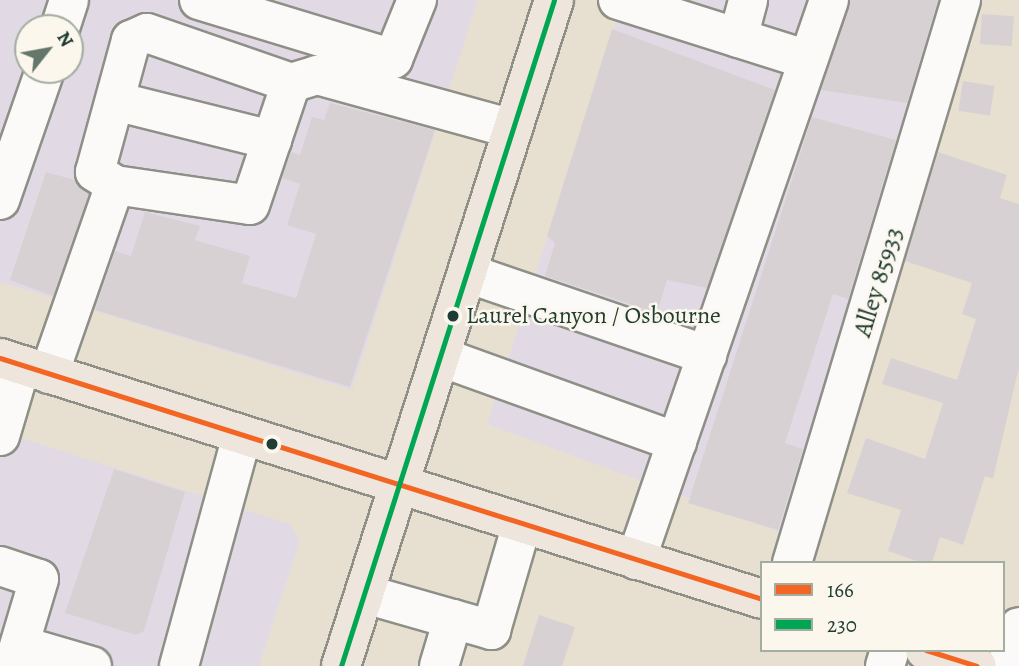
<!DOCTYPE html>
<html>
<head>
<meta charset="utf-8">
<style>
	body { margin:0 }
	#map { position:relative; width:1019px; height:666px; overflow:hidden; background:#e7e0d1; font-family:Alegreya,serif }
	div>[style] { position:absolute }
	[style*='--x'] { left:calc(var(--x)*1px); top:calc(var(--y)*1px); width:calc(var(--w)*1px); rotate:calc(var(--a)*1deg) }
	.built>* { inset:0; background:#e1dae5 }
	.building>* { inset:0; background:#d8d1d4; transform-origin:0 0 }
	.roads { filter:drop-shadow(2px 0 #8e9087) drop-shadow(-2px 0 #8e9087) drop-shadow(0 2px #8e9087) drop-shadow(0 -2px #8e9087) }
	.minor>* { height:38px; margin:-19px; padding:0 19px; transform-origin:19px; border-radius:19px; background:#fbfaf8 }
	.major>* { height:38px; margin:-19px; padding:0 19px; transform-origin:19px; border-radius:19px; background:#eee5dd }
	.bus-1>* { height:5px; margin:-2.5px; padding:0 2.5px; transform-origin:2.5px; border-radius:2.5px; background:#f26522 }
	.bus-2>* { height:5px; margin:-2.5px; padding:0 2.5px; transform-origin:2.5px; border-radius:2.5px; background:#00a651 }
	.dots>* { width:19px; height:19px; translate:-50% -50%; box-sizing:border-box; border:4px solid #fbf7ec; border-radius:50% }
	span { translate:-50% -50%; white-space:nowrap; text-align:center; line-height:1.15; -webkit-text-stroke:5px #fbf7ec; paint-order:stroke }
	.bus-label { font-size:24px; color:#1f3d34 }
	.left { translate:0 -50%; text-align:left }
	.street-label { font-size:26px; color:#1f3d34 }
	.legend { position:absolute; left:760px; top:561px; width:245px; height:91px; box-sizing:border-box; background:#fbf7ec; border:2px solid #a3ada2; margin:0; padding:9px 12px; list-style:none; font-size:21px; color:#1f3d34 }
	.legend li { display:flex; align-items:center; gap:14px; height:35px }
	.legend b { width:35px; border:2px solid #a3ada2 }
	.north { position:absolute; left:14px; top:14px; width:70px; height:70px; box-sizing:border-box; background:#fbf7ec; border:2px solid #a3ada2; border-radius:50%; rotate:59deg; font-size:19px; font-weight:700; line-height:28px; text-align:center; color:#1f3d34 }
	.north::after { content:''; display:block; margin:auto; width:24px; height:32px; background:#65766b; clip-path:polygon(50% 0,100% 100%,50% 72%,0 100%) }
</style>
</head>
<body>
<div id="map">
	<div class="built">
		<div style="clip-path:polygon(evenodd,0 0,478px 0,352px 390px,0 282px,0 0,28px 28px,70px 28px,70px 70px,28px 70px,28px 28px)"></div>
		<div style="clip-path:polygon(624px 0,950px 0,790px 536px,487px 424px)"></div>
		<div style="clip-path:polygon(0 431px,290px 524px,300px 541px,259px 666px,0 666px)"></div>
	</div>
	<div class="building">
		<div style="clip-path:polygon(850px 0,938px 0,907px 103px,821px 90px)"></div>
		<div style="left:982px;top:14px;width:32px;height:30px;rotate:4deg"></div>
		<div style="clip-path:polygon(612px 29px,775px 90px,707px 288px,667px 280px,657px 313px,545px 276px,555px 243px,547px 236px)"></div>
		<div style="left:963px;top:81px;width:32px;height:30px;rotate:9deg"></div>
		<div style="clip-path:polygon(330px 103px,435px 130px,350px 387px,95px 310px,115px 251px,131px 256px,145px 212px,200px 226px,195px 240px,250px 256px,242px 283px,296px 298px,316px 234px,287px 225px,300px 184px,282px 178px,291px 152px,300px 155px,312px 117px,324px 120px)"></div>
		<div style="clip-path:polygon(812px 117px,896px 140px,848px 299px,833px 294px,785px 443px,803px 449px,778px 530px,688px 503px)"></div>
		<div style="clip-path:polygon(938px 152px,1007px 175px,1000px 198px,1019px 204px,1019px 367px,993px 479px,985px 476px,963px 545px,940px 537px,932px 563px,922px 563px,888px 551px,901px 510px,847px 493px,866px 438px,925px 459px,943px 403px,882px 384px,891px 358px,957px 380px,976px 319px,962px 314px,972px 283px,905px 261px)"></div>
		<div style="clip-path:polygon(46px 172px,75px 180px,89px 194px,53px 296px,10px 280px)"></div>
		<div style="clip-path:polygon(114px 469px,185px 492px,144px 631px,136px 635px,65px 613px)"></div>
		<div style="clip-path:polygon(539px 615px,575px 627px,562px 666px,523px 666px)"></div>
	</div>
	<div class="roads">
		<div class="minor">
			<div style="--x:199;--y:0;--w:203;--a:16.9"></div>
			<div style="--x:393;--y:59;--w:64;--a:-67.9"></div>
			<div style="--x:618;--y:0;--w:199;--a:17.5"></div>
			<div style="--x:60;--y:28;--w:29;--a:-72"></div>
			<div style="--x:738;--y:38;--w:39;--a:-75"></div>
			<div style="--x:115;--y:101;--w:162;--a:14"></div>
			<div style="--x:115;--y:185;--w:136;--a:8.4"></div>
			<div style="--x:250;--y:205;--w:129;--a:-71.4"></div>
			<div style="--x:0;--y:200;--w:138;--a:-70.9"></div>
			<div style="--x:467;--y:273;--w:254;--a:18.9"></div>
			<div style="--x:441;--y:357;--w:251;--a:19.8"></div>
			<div style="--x:49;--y:374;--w:200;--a:-70.8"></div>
			<div style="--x:115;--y:185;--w:24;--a:-147"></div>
			<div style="--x:95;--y:172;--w:137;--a:-74.7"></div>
			<div style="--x:131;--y:40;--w:17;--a:-24"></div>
			<div style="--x:147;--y:33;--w:152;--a:19.1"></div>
			<div style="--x:291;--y:83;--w:27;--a:-17"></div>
			<div style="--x:317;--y:75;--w:203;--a:15.4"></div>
			<div style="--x:0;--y:436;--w:74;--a:-73.5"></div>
			<div style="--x:636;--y:560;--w:592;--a:-70.98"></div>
			<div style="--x:792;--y:563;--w:588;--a:-73.29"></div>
			<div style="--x:0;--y:566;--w:41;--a:18.4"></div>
			<div style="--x:39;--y:579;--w:91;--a:106.6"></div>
			<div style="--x:365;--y:594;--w:91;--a:15.9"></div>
			<div style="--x:20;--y:645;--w:75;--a:16.3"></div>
			<div style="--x:179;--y:666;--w:238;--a:-74.7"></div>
			<div style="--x:439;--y:666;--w:49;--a:-73.4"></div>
			<div style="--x:453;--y:619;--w:40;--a:16"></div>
			<div style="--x:491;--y:630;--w:110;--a:-73.7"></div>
			<div style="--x:885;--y:666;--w:17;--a:-73"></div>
			<div style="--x:1006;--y:666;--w:41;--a:-71.6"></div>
		</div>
		<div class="major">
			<div style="--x:0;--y:358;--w:799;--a:17.55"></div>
			<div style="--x:925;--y:650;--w:54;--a:17.1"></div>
			<div style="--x:341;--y:666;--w:699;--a:-72.26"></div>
		</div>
	</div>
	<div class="bus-1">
		<div style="--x:0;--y:358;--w:799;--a:17.55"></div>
		<div style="--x:926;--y:650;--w:53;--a:17.4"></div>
	</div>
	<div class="bus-2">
		<div style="--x:341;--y:666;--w:699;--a:-72.26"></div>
	</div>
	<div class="dots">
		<div style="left:453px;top:316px;background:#1f3d34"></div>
		<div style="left:272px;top:444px;background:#1f3d34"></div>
	</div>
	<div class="bus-label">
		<span class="left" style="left:466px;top:316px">Laurel Canyon / Osbourne</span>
	</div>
	<div class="street-label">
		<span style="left:878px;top:282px;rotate:-73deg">Alley 85933</span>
	</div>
	<ul class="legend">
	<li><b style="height:9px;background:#f26522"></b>166</li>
	<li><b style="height:9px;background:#00a651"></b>230</li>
	</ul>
	<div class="north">N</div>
</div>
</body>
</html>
